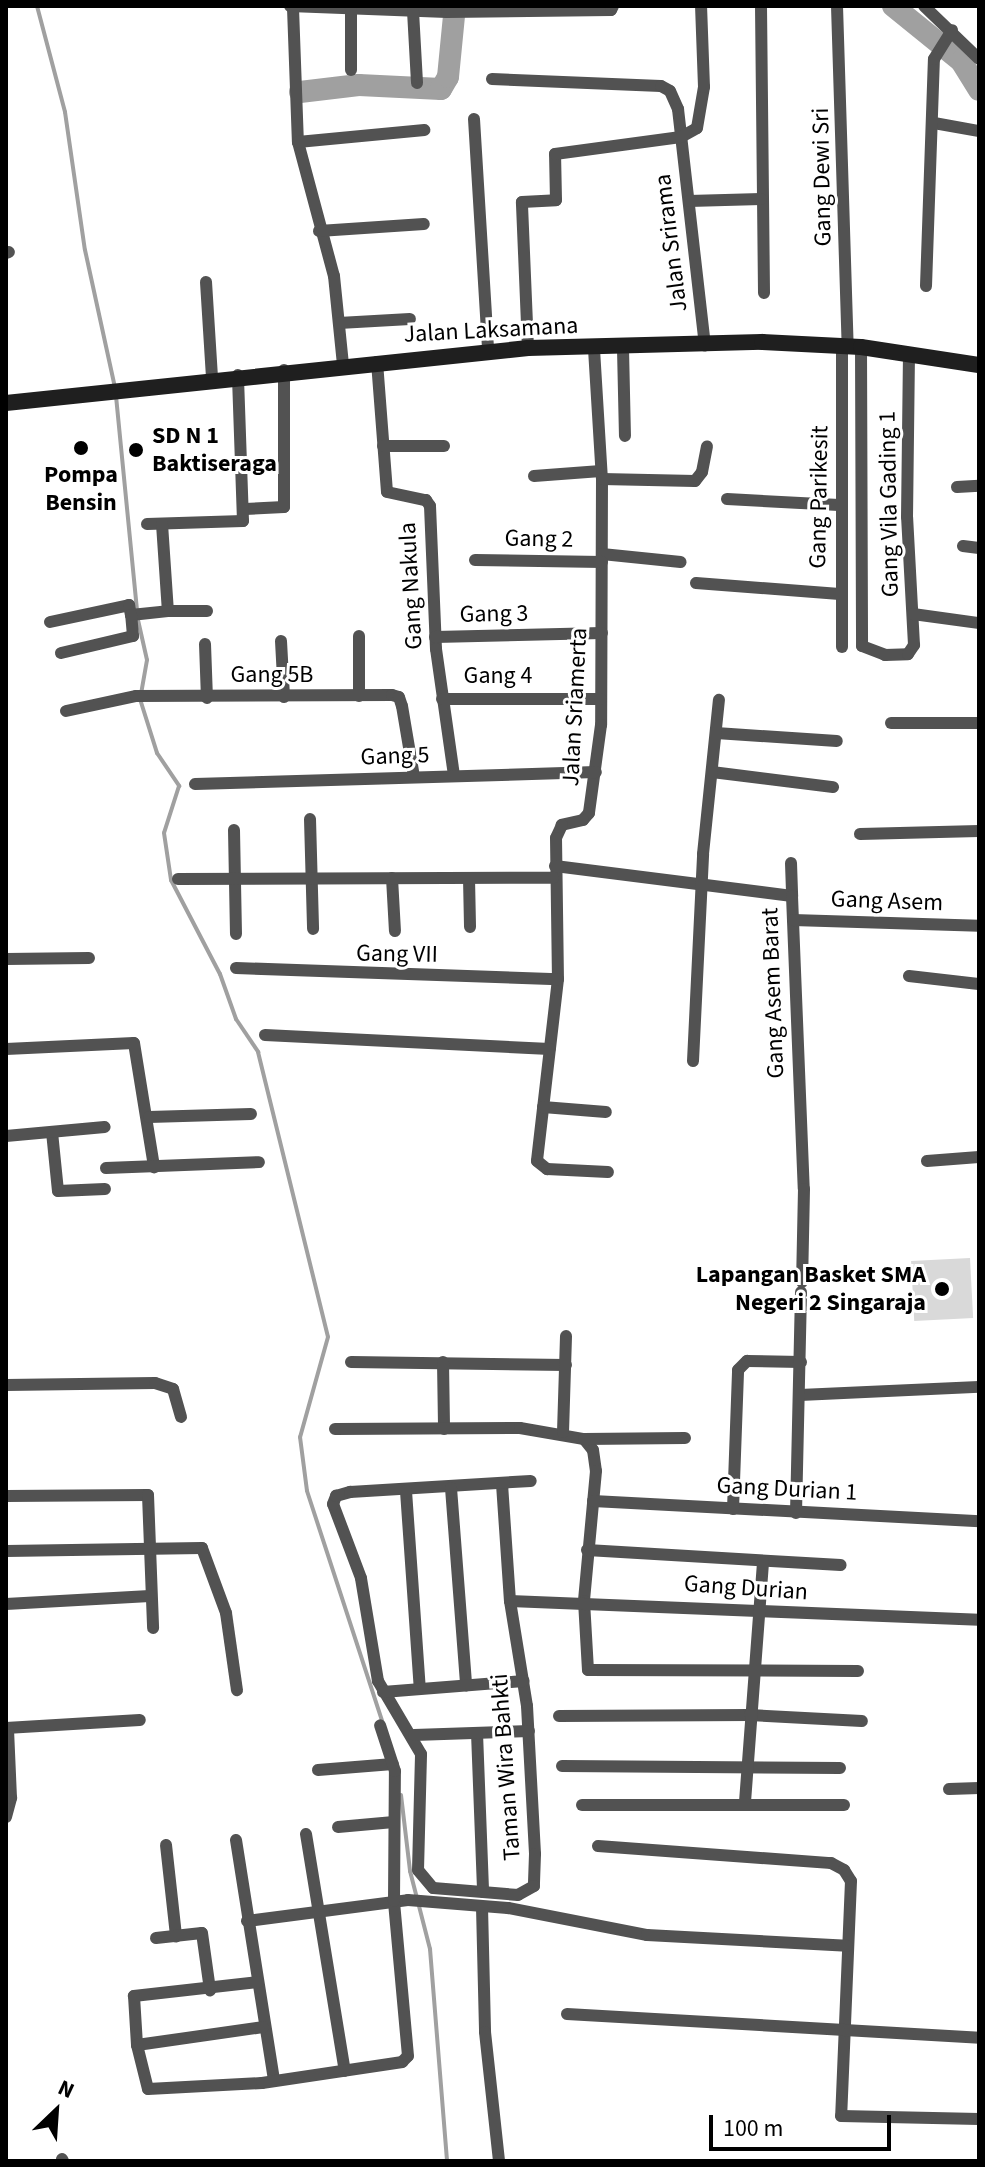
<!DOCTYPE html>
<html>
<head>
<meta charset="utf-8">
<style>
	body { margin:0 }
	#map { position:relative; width:985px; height:2167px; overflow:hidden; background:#fff; font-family:"Source Sans 3",sans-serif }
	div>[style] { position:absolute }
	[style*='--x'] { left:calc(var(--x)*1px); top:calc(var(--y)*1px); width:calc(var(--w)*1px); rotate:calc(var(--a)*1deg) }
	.green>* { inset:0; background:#d9d9d9; transform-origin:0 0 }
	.stream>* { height:4px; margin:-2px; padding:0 2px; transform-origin:2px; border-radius:2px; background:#a0a0a0 }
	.river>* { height:22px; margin:-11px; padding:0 11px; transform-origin:11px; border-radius:11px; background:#a0a0a0 }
	.minor>* { height:12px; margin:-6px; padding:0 6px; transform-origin:6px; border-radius:6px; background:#525252 }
	.secondary>* { height:16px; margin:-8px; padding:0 8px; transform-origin:8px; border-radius:8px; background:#1f1f1f }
	.dots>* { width:22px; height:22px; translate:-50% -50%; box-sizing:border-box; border:4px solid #fff; border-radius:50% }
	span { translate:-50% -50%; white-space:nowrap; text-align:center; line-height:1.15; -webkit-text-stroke:6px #fff; paint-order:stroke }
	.street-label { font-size:24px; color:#000 }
	.poi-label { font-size:24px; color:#000; font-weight:700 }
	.left { translate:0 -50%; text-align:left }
	.right { translate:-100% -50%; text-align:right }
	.frame { position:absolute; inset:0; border:8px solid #000; pointer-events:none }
	.north { position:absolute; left:16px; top:2071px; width:80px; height:80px; -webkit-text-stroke:6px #fff; paint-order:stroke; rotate:25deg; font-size:22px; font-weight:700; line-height:32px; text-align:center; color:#000 }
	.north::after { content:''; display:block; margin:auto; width:28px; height:36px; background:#000; clip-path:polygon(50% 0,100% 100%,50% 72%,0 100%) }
	.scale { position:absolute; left:709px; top:2115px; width:182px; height:36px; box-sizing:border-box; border:4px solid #000; border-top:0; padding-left:10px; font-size:24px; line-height:28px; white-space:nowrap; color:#000; -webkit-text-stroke:6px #fff; paint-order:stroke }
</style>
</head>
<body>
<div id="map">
	<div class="green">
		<div style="left:970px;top:1258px;width:60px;height:59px;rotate:87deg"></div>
	</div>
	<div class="stream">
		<div style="--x:37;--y:6;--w:110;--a:75.2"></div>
		<div style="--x:65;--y:112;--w:139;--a:81.8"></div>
		<div style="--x:85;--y:250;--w:141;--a:77.7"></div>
		<div style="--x:116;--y:396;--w:214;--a:84.4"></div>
		<div style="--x:138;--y:620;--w:41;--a:77.3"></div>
		<div style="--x:147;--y:660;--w:40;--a:100"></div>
		<div style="--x:140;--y:699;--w:57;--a:72.5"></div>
		<div style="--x:157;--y:753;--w:40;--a:56"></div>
		<div style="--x:179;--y:786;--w:49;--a:107.7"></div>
		<div style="--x:164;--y:833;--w:48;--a:81.5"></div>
		<div style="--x:171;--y:880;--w:106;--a:62.5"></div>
		<div style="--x:220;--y:974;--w:48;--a:70.4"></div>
		<div style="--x:236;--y:1019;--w:40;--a:56"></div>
		<div style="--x:258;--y:1052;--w:293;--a:76.2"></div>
		<div style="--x:328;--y:1337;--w:104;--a:105.6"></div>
		<div style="--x:300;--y:1437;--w:54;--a:82.6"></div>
		<div style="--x:307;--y:1491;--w:242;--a:71.9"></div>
		<div style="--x:401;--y:1795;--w:77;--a:83.2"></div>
		<div style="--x:410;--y:1871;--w:81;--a:75.6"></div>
		<div style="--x:430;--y:1949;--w:213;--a:85.4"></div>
	</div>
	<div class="river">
		<div style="--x:893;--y:6;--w:87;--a:39"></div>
		<div style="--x:961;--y:61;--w:34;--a:58"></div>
		<div style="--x:300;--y:92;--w:59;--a:-6.8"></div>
		<div style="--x:359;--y:85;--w:82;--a:2.8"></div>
		<div style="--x:441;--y:89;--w:14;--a:-60"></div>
		<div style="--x:448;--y:77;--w:71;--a:-84.4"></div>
	</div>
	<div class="minor">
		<div style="--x:290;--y:6;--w:157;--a:2.2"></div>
		<div style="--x:447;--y:12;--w:164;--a:-0.7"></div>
		<div style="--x:611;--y:10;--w:4;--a:-63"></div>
		<div style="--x:761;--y:6;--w:287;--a:89.4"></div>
		<div style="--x:837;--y:6;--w:341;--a:88.2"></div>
		<div style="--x:924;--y:6;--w:76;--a:43.9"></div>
		<div style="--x:293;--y:8;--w:134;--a:87.9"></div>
		<div style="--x:298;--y:142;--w:139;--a:75"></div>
		<div style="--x:334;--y:276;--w:88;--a:84.2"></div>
		<div style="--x:351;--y:11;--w:59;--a:90"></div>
		<div style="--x:413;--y:11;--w:72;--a:86.8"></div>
		<div style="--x:492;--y:79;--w:169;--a:2.4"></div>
		<div style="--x:661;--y:86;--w:10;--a:29"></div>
		<div style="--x:670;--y:91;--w:20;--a:66"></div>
		<div style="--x:678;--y:109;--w:238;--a:83.5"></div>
		<div style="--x:474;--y:119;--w:231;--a:86.5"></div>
		<div style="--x:934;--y:123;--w:46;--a:10.1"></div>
		<div style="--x:298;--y:142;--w:127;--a:-5.4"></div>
		<div style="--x:689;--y:201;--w:72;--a:-1.6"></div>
		<div style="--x:319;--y:231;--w:105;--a:-3.8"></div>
		<div style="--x:6;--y:253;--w:3;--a:-18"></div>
		<div style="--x:206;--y:282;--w:96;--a:86.4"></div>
		<div style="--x:926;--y:286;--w:227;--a:-88"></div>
		<div style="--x:934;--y:59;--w:34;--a:-58"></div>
		<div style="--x:339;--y:323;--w:71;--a:-3.2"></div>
		<div style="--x:861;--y:347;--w:299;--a:89.8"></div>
		<div style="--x:862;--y:646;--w:25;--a:21"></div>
		<div style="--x:885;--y:655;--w:23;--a:-2"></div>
		<div style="--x:908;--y:654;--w:11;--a:-56"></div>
		<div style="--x:914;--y:645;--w:128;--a:-93.1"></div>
		<div style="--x:907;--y:517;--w:163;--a:-89.3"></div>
		<div style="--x:528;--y:348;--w:146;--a:-92.4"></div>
		<div style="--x:522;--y:202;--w:34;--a:-3"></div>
		<div style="--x:556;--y:200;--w:46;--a:-91.2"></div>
		<div style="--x:555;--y:154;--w:127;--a:-7.7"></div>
		<div style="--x:681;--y:137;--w:18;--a:-29"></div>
		<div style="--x:697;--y:128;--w:42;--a:-80.3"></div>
		<div style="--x:704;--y:87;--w:81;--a:-92.1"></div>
		<div style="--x:594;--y:349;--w:130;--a:86.5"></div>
		<div style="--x:602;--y:479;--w:246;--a:90.2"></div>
		<div style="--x:601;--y:725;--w:89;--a:97.8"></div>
		<div style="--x:589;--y:813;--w:9;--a:131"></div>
		<div style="--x:583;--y:820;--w:22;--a:167"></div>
		<div style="--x:562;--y:825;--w:14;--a:115"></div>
		<div style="--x:556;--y:838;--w:141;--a:89.2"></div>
		<div style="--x:558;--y:979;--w:183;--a:96.6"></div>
		<div style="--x:537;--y:1161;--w:13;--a:39"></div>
		<div style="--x:547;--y:1169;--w:61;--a:2.8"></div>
		<div style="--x:623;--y:349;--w:87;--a:88.7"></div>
		<div style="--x:377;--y:362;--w:130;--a:85.6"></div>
		<div style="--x:387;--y:492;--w:40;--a:12"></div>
		<div style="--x:426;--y:500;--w:7;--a:56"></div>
		<div style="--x:430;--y:506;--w:143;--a:87.6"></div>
		<div style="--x:436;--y:649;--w:127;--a:81.9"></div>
		<div style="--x:383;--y:446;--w:61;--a:0"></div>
		<div style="--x:534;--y:476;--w:67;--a:-4.3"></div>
		<div style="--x:602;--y:479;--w:93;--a:1.2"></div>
		<div style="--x:695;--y:481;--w:11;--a:-52"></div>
		<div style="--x:702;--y:472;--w:26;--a:-79"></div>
		<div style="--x:957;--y:487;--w:22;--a:-3"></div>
		<div style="--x:727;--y:499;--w:112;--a:3.1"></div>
		<div style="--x:245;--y:509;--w:39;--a:-3"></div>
		<div style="--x:284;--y:507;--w:137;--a:-90"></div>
		<div style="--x:147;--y:524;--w:96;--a:-1.8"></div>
		<div style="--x:243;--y:521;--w:146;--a:-92"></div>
		<div style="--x:162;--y:524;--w:87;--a:86.1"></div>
		<div style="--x:168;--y:611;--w:39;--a:0"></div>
		<div style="--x:963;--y:546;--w:16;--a:7"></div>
		<div style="--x:602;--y:554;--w:79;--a:5.8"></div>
		<div style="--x:475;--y:560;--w:127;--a:0.9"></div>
		<div style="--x:696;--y:583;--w:144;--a:4.4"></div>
		<div style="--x:913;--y:614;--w:67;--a:7.8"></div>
		<div style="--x:50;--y:622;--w:81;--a:-12.1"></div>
		<div style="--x:129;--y:605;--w:10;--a:79"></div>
		<div style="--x:131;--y:615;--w:37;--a:-6"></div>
		<div style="--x:359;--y:636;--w:60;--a:90"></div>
		<div style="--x:435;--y:637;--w:167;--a:-1.4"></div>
		<div style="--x:281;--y:641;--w:56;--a:86.9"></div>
		<div style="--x:205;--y:644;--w:54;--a:87.9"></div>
		<div style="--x:842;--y:647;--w:300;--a:-90"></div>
		<div style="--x:61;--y:653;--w:74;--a:-13.3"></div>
		<div style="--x:133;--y:636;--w:21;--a:-95"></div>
		<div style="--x:442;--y:699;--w:159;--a:0"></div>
		<div style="--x:66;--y:711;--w:72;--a:-12.1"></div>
		<div style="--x:136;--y:696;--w:256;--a:-0.2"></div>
		<div style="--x:392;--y:695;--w:7;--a:16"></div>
		<div style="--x:399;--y:697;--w:9;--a:72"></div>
		<div style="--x:402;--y:706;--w:72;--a:80.4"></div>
		<div style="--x:891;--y:723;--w:88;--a:0"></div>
		<div style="--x:716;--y:733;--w:121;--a:3.8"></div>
		<div style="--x:712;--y:772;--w:122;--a:7.1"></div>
		<div style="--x:195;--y:784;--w:401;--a:-1.7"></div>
		<div style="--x:310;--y:819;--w:110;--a:88.4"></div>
		<div style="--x:234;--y:830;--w:104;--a:88.9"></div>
		<div style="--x:860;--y:834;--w:119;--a:-1.4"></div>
		<div style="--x:791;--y:863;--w:33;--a:88"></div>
		<div style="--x:555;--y:866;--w:239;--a:7.2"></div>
		<div style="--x:792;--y:896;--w:293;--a:87.7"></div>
		<div style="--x:804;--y:1189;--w:93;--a:91.2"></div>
		<div style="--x:392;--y:878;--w:53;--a:86.8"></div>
		<div style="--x:469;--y:878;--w:49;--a:88.8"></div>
		<div style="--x:178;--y:879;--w:375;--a:-0.2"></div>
		<div style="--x:793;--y:920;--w:186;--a:1.8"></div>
		<div style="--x:6;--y:959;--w:83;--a:-0.7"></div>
		<div style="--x:236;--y:968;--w:322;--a:2"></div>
		<div style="--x:909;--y:976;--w:70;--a:6.5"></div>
		<div style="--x:265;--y:1035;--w:285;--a:2.8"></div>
		<div style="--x:6;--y:1049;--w:128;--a:-2.7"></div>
		<div style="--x:134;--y:1043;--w:126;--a:80.8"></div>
		<div style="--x:693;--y:1061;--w:207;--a:-87.2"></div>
		<div style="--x:703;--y:854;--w:155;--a:-84.1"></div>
		<div style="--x:543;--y:1107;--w:63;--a:4.5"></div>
		<div style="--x:149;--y:1117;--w:102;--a:-1.7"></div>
		<div style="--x:52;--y:1132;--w:59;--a:84.2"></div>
		<div style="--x:58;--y:1191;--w:47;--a:-2.4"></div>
		<div style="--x:6;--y:1136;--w:99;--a:-5.2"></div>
		<div style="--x:927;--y:1161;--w:52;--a:-4.4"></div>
		<div style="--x:106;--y:1168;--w:153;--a:-2.2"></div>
		<div style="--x:351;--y:1362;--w:215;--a:0.8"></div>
		<div style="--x:443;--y:1362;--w:67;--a:89.1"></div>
		<div style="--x:6;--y:1385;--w:149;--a:-0.8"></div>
		<div style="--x:155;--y:1383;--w:19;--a:18"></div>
		<div style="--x:173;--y:1389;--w:29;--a:74"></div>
		<div style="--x:800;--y:1395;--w:179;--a:-2.6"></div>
		<div style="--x:335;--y:1429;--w:185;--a:-0.3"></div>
		<div style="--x:520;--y:1428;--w:65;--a:9.8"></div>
		<div style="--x:584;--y:1439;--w:14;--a:51"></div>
		<div style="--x:593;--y:1450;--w:21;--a:82"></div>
		<div style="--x:596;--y:1471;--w:131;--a:95.3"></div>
		<div style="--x:584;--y:1601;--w:69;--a:86.7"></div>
		<div style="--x:588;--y:1670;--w:270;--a:0.2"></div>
		<div style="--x:563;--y:1432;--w:96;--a:-88.2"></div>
		<div style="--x:584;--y:1439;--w:101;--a:-0.6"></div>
		<div style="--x:502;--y:1484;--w:117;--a:86.1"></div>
		<div style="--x:510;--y:1601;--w:106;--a:80.8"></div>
		<div style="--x:527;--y:1706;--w:148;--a:86.9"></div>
		<div style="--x:535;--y:1854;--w:32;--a:92"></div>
		<div style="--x:534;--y:1886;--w:18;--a:151"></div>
		<div style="--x:518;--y:1895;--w:85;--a:-175.3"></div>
		<div style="--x:433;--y:1888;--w:23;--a:-130"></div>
		<div style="--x:418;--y:1870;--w:116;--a:-88.5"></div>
		<div style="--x:421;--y:1754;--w:85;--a:-120.5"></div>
		<div style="--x:378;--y:1681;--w:104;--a:-99.4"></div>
		<div style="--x:361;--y:1578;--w:79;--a:-110.7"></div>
		<div style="--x:333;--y:1504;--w:9;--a:-69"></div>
		<div style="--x:336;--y:1496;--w:15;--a:-16"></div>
		<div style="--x:350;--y:1492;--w:181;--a:-3.5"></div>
		<div style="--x:451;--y:1488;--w:198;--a:85.6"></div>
		<div style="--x:406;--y:1491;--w:198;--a:86"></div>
		<div style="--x:6;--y:1496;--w:142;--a:-0.4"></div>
		<div style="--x:148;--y:1495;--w:133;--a:87.8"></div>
		<div style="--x:593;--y:1501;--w:387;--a:3"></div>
		<div style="--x:733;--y:1509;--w:139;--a:-87.9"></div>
		<div style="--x:738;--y:1370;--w:13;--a:-45"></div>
		<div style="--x:747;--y:1361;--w:54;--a:1.1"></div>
		<div style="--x:796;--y:1513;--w:221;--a:-88.7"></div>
		<div style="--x:587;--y:1550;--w:254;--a:3.4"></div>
		<div style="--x:6;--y:1551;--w:196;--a:-0.9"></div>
		<div style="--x:202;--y:1548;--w:69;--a:69.7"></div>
		<div style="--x:226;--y:1613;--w:78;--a:81.9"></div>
		<div style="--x:510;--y:1601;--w:469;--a:2.3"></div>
		<div style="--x:6;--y:1604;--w:144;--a:-3.2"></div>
		<div style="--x:383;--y:1692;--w:141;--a:-4.5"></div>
		<div style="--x:559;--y:1716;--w:191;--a:-0.3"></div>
		<div style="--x:750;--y:1715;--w:112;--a:3.1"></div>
		<div style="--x:6;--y:1728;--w:134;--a:-3.4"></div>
		<div style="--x:477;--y:1733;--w:159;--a:87.8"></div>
		<div style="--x:414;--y:1735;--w:115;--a:-2"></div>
		<div style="--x:562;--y:1766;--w:278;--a:0.4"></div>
		<div style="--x:318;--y:1770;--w:75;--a:-4.6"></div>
		<div style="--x:949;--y:1789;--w:30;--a:-2"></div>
		<div style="--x:745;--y:1802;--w:241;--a:-85.7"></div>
		<div style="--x:582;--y:1805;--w:262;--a:0"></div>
		<div style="--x:6;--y:1817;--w:20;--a:-75"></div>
		<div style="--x:11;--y:1798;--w:70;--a:-92.5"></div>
		<div style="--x:338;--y:1827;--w:56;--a:-5.1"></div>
		<div style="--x:306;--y:1834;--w:240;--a:80.7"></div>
		<div style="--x:236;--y:1840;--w:244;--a:81"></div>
		<div style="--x:166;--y:1845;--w:92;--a:83.7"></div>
		<div style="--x:598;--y:1846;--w:234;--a:4.2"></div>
		<div style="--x:831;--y:1863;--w:15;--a:28"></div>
		<div style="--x:844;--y:1870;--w:13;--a:58"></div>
		<div style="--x:851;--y:1881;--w:235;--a:92.4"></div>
		<div style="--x:841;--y:2116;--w:138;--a:1.2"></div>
		<div style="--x:482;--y:1907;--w:125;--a:88.6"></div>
		<div style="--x:485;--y:2032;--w:130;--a:83.8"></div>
		<div style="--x:247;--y:1921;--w:162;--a:-7.4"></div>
		<div style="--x:408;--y:1900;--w:100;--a:4.6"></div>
		<div style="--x:508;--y:1908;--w:142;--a:11"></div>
		<div style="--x:647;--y:1935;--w:200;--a:3.1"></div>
		<div style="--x:156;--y:1938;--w:46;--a:-6.2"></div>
		<div style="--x:202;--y:1933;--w:58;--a:82"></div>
		<div style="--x:258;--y:1982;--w:125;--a:173.6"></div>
		<div style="--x:134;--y:1996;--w:49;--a:86.5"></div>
		<div style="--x:137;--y:2045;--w:45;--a:76"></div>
		<div style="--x:148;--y:2089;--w:114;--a:-3"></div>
		<div style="--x:262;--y:2083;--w:142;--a:-8.5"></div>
		<div style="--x:402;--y:2062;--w:8;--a:-45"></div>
		<div style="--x:408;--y:2056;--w:156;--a:-95.2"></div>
		<div style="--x:394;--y:1901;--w:130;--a:-89.6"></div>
		<div style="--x:395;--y:1771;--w:48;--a:-108.1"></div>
		<div style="--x:567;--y:2014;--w:413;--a:3.3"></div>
		<div style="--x:137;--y:2045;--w:127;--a:-8.1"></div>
		<div style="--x:62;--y:2159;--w:2;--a:63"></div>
	</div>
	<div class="secondary">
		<div style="--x:6;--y:403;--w:525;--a:-6.01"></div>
		<div style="--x:528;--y:348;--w:234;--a:-1.5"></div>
		<div style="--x:762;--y:342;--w:99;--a:2.9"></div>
		<div style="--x:861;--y:347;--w:119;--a:8.7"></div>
	</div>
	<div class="dots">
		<div style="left:81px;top:448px;background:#000"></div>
		<div style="left:136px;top:450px;background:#000"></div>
		<div style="left:942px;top:1289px;background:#000"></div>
	</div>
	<div class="street-label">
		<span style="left:822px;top:177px;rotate:-91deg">Gang Dewi Sri</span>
		<span style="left:671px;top:243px;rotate:-97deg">Jalan Srirama</span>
		<span style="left:491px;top:330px;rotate:-3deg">Jalan Laksamana</span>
		<span style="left:819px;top:497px;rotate:-89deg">Gang Parikesit</span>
		<span style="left:889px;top:504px;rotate:-91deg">Gang Vila Gading 1</span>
		<span style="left:539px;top:539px;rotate:1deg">Gang 2</span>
		<span style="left:411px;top:586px;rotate:-93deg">Gang Nakula</span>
		<span style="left:494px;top:614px;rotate:-1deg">Gang 3</span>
		<span style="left:272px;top:675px">Gang 5B</span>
		<span style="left:498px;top:676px">Gang 4</span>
		<span style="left:575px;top:707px;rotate:-87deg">Jalan Sriamerta</span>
		<span style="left:395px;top:756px;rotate:-2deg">Gang 5</span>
		<span style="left:887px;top:901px;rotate:2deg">Gang Asem</span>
		<span style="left:397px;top:954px;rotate:1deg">Gang VII</span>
		<span style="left:773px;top:993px;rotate:-92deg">Gang Asem Barat</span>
		<span style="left:787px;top:1489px;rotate:3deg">Gang Durian 1</span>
		<span style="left:746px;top:1588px;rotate:4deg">Gang Durian</span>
		<span style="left:506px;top:1767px;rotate:-94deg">Taman Wira Bahkti</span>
	</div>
	<div class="poi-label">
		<span class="left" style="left:152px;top:450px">SD N 1<br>Baktiseraga</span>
		<span style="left:81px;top:489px">Pompa<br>Bensin</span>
		<span class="right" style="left:926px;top:1289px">Lapangan Basket SMA<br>Negeri 2 Singaraja</span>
	</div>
	<div class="frame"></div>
	<div class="north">N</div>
	<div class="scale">100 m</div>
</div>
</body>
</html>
